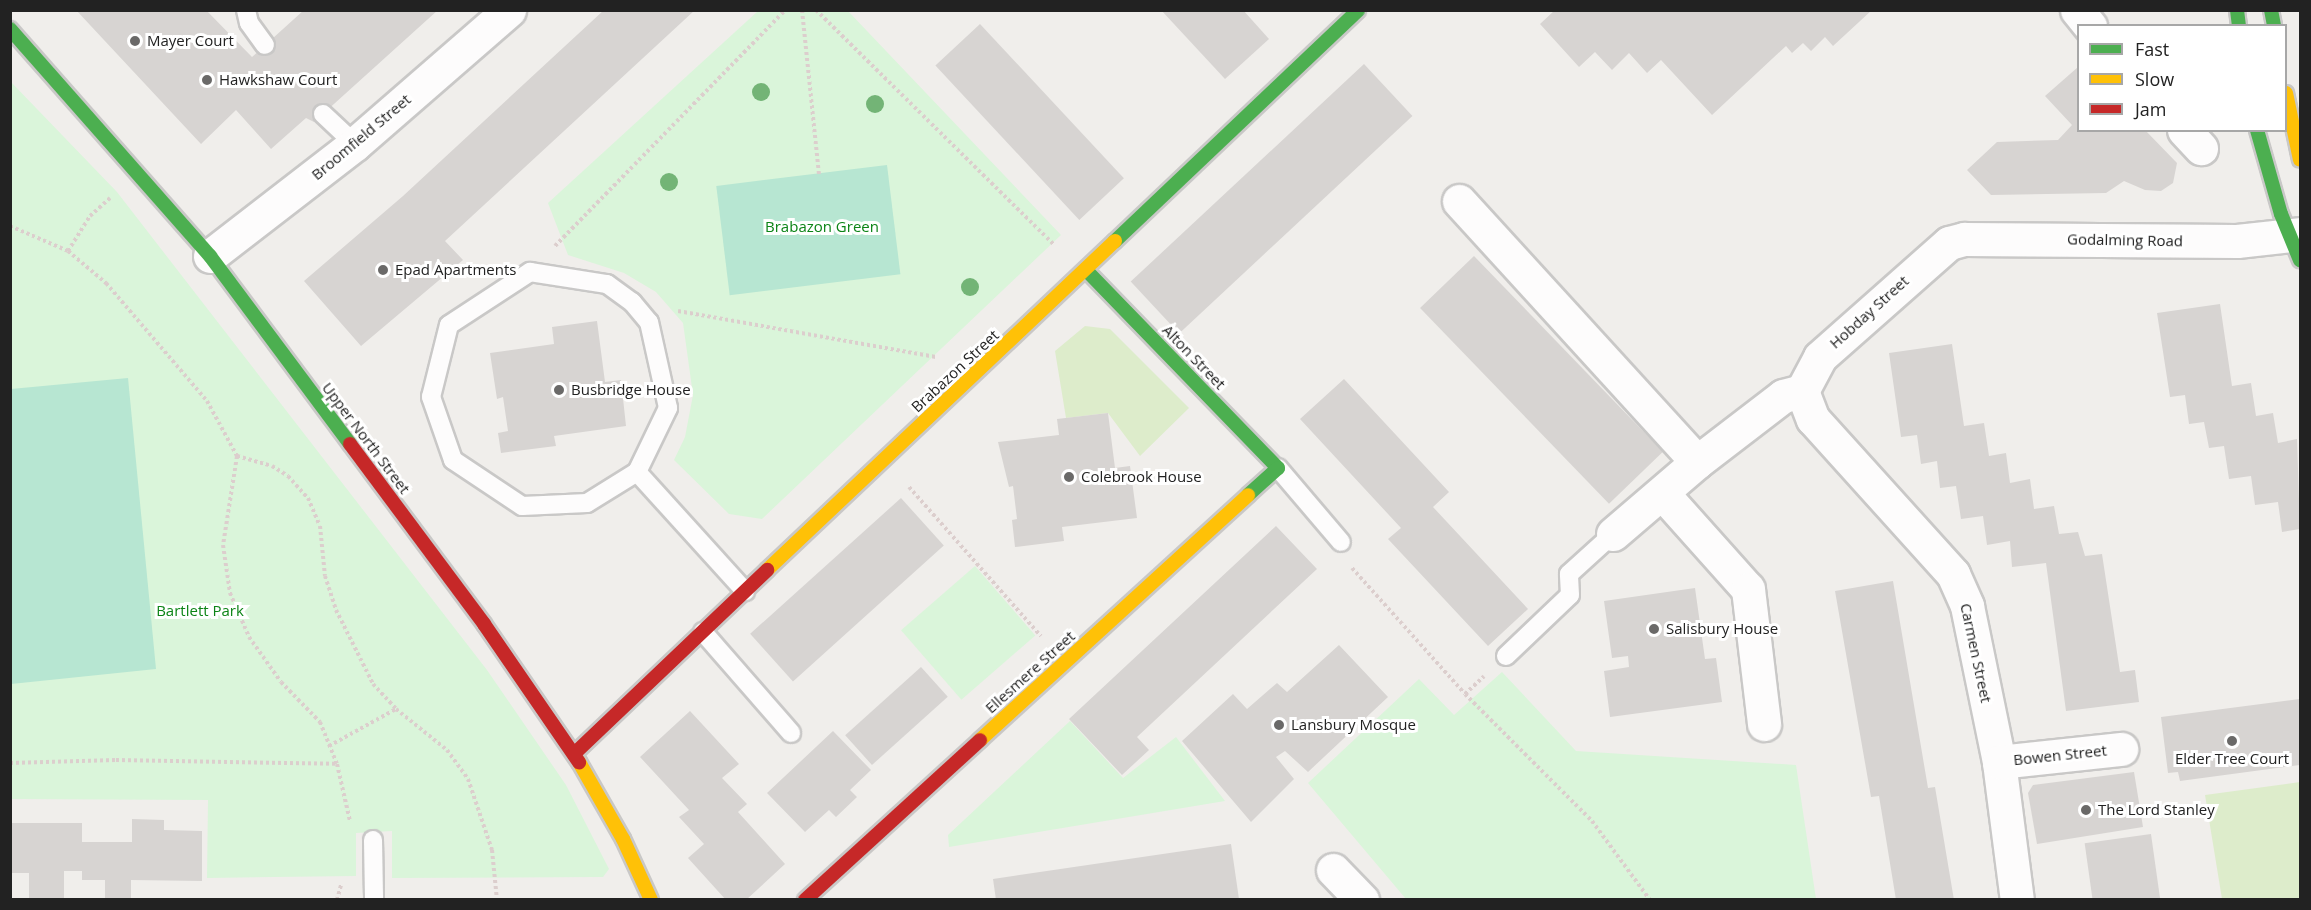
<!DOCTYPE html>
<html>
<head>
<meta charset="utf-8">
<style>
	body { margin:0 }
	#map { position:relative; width:2311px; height:910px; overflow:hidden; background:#f0eeeb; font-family:"Open Sans",sans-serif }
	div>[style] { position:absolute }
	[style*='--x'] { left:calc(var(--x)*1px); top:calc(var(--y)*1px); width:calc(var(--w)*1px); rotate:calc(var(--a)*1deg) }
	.grass>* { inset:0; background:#ddeccb }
	.park>* { inset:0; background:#daf5da; transform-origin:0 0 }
	.pitch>* { inset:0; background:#b7e6d2; transform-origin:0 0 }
	.building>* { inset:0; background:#d7d4d2; transform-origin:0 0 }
	.path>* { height:4px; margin-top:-2px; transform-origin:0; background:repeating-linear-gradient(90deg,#dccecd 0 3px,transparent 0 6px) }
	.roads { filter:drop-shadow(2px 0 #c9c8c7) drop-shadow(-2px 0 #c9c8c7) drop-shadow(0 2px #c9c8c7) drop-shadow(0 -2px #c9c8c7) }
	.lane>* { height:18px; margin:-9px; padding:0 9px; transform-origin:9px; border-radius:9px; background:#fdfcfc }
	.street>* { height:33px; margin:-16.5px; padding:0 16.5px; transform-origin:16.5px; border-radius:16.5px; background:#fdfcfc }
	.fast>* { height:14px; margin:-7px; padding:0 7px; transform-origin:7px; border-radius:7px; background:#4caf50 }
	.slow>* { height:14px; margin:-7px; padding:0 7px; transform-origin:7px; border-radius:7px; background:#ffc107 }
	.jam>* { height:14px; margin:-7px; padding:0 7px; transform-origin:7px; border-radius:7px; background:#c62828 }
	.trees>* { width:18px; height:18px; margin:-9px; border-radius:50%; background:#73b476 }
	.dots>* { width:16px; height:16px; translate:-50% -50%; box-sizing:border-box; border:3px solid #fff; border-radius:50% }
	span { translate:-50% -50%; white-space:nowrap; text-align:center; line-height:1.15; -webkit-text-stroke:6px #fff; paint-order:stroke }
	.poi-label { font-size:15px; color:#222 }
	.left { translate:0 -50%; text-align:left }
	.street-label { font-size:15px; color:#222 }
	.park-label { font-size:15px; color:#0c8416 }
	.frame { position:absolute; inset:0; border:12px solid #222; pointer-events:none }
	.legend { position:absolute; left:2077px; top:24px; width:210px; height:108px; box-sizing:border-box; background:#fff; border:2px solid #a7a7a7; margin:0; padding:8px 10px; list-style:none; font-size:18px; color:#222 }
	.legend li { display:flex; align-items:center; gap:12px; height:30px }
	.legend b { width:30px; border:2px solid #a7a7a7 }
</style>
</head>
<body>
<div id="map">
	<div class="grass">
		<div style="clip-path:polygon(1085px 326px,1110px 329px,1189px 408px,1140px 456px,1108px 413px,1066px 418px,1055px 351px)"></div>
		<div style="clip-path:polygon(2300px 782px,2300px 899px,2222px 899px,2205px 795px)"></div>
	</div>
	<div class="park">
		<div style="clip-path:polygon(758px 11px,848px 11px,1061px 235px,762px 519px,729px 514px,674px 460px,685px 437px,693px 395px,683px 323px,656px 292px,624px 273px,568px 255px,548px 203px)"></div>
		<div style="clip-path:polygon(10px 81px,117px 192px,487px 670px,566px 785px,609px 869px,603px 877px,392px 878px,392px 831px,356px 833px,356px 876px,207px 878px,208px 800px,11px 799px)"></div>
		<div style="left:975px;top:566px;width:92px;height:98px;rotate:49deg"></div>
		<div style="clip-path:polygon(1502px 672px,1576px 751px,1796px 765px,1816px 899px,1406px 899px,1308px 783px,1419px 679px,1454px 715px)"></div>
		<div style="clip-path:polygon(1070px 721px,1123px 778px,1176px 737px,1225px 801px,949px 847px,948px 835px)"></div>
	</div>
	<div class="pitch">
		<div style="left:887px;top:165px;width:110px;height:172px;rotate:83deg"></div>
		<div style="clip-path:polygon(128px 378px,156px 669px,11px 684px,11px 389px)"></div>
	</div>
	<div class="building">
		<div style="clip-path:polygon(76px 10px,206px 10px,252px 57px,304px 10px,438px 10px,314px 122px,306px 118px,271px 149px,236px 110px,201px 144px)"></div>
		<div style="clip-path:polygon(604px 10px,695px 10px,445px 241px,463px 260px,361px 346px,304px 281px,403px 196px)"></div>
		<div style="clip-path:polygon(1161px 10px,1243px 10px,1269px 39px,1225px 79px)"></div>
		<div style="clip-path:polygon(1555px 10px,1872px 10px,1833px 46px,1825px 37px,1811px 51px,1803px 43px,1792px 53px,1786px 46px,1712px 115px,1661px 60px,1647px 73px,1629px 53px,1612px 70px,1595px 52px,1579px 67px,1540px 24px)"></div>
		<div style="left:980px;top:24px;width:211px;height:61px;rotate:47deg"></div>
		<div style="left:1364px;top:64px;width:71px;height:319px;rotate:47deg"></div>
		<div style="clip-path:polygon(2078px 67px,2078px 130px,2145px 130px,2177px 163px,2173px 183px,2161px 191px,2145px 190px,2124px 181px,2106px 193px,1991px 195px,1967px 170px,1997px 142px,2058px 140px,2072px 125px,2045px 96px)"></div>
		<div style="left:1474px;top:256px;width:272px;height:75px;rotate:46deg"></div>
		<div style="clip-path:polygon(2220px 304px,2232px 386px,2251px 383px,2256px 416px,2273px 413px,2278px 443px,2297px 439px,2300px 529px,2282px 532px,2278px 502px,2255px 505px,2251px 476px,2229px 479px,2224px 446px,2209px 448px,2204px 422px,2189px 424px,2185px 395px,2170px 397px,2157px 313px)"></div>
		<div style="clip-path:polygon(597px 321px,605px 382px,621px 380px,626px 426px,554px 436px,556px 446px,501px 453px,498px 433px,508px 431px,503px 397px,497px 399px,490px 353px,554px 344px,552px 327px)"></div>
		<div style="clip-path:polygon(1952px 344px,1964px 426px,1984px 423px,1989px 456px,2006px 453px,2010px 483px,2030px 479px,2034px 509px,2054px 506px,2059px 534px,2078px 532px,2085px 556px,2102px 554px,2120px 672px,2135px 670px,2139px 702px,2066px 711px,2046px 563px,2012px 567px,2010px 541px,1987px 545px,1983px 516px,1961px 519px,1956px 486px,1940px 488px,1937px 461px,1921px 464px,1917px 435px,1901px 437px,1889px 353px)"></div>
		<div style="clip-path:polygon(1344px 379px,1449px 492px,1433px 507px,1528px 609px,1488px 646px,1388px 539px,1401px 528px,1300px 419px)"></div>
		<div style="clip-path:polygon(1108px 413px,1115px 468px,1130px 466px,1137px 518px,1062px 527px,1064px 541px,1015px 547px,1012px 520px,1017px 519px,1013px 486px,1009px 487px,998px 442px,1059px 435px,1057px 419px)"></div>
		<div style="left:901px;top:498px;width:64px;height:203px;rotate:48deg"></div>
		<div style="clip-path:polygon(1276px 526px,1317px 569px,1137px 737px,1149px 750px,1122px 775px,1069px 719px)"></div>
		<div style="clip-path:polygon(1893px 581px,1928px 788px,1935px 787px,1954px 900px,1896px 900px,1879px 796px,1871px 797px,1835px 591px)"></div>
		<div style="clip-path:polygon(1695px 588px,1705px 659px,1716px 658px,1722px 702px,1610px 717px,1604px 671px,1629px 667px,1628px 656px,1612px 658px,1604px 601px)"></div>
		<div style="clip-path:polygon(1339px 645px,1388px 697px,1308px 772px,1285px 751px,1276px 757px,1294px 779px,1251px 822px,1182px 741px,1233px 694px,1247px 709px,1277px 683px,1287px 692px)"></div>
		<div style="left:921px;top:667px;width:40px;height:102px;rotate:48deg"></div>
		<div style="clip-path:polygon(2300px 699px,2300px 765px,2180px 781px,2178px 772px,2168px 773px,2161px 717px)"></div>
		<div style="clip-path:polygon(690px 711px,739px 764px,722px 778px,747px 804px,738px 812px,785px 864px,746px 900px,726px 900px,688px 858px,704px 844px,679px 817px,689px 810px,640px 757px)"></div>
		<div style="clip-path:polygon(833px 731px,871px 770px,850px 790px,857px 797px,836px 817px,829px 810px,805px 832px,767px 793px)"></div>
		<div style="clip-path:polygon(2134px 772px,2143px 827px,2037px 844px,2028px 793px,2033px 785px)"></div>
		<div style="clip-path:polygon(132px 819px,164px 820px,164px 830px,202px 831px,202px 881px,131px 880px,131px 900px,105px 900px,105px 880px,82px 880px,82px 871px,64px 871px,64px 900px,29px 900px,29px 873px,10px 873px,12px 823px,82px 823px,82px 842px,132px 842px)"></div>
		<div style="left:2151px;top:834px;width:67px;height:67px;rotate:82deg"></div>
		<div style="clip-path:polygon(1231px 844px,1239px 899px,996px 900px,993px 879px)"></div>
	</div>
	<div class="path">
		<div style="--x:802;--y:10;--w:165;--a:84.1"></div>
		<div style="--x:816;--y:10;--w:336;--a:44.6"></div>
		<div style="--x:10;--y:226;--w:63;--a:23.3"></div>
		<div style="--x:68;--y:251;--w:41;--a:-57.8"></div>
		<div style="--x:90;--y:216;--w:27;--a:-42"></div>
		<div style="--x:555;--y:246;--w:330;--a:-45.7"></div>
		<div style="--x:68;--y:251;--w:50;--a:40.1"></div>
		<div style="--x:106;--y:283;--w:155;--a:49.4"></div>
		<div style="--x:207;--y:401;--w:63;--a:61.4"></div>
		<div style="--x:237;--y:456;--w:90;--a:98.9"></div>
		<div style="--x:223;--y:545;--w:49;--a:81.7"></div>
		<div style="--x:230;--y:593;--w:48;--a:66.6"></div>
		<div style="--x:249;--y:637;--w:55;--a:54.6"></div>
		<div style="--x:281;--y:682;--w:56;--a:45.7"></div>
		<div style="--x:320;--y:722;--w:45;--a:68"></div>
		<div style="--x:678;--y:311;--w:262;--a:10.1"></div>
		<div style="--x:237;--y:456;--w:36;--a:16"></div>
		<div style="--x:272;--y:466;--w:19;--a:32"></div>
		<div style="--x:288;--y:476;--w:30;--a:48"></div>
		<div style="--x:308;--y:498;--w:30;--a:67"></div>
		<div style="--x:320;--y:526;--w:50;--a:84.3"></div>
		<div style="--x:325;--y:576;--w:36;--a:72"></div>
		<div style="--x:336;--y:610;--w:83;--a:63.4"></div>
		<div style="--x:373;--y:684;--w:34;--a:47"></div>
		<div style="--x:396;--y:709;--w:65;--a:38.8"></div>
		<div style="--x:447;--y:750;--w:36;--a:54"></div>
		<div style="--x:468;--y:779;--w:75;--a:71.3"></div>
		<div style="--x:492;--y:850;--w:50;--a:84.3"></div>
		<div style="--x:909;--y:487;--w:199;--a:48.5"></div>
		<div style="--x:1352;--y:568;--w:169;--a:48.1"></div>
		<div style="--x:1465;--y:694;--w:180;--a:45"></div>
		<div style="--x:1592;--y:821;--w:98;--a:53.7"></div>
		<div style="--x:1465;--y:694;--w:26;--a:-43"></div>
		<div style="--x:329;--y:746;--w:77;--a:-28.9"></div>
		<div style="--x:10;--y:763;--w:106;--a:-1.6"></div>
		<div style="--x:116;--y:760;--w:221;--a:1"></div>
		<div style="--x:337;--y:764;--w:58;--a:77.2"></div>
		<div style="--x:337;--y:900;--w:16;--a:-75"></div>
	</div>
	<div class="roads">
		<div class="lane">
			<div style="--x:246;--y:10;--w:13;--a:77"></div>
			<div style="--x:249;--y:23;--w:27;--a:54"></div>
			<div style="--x:323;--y:114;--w:44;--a:43.2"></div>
			<div style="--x:1278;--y:468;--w:97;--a:49.6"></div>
			<div style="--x:637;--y:472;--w:59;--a:148.2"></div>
			<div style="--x:587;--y:503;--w:65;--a:177.4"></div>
			<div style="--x:522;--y:506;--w:83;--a:-146.3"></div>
			<div style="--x:453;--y:460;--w:67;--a:-109.2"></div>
			<div style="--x:431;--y:397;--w:74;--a:-76"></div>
			<div style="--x:449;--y:325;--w:97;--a:-33.2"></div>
			<div style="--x:530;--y:272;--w:78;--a:8.9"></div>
			<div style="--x:607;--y:284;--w:31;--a:36"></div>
			<div style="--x:632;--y:302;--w:26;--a:50"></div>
			<div style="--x:649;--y:322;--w:88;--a:77.5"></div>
			<div style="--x:668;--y:408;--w:71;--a:115.8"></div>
			<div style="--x:637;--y:472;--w:161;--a:47.8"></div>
			<div style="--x:703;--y:632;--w:134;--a:48.9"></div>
			<div style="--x:1506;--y:656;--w:88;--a:-43.6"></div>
			<div style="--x:1570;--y:595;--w:21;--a:-93"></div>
			<div style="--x:1569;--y:574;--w:59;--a:-42.3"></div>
			<div style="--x:373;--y:840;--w:60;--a:89"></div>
		</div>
		<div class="street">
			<div style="--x:2077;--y:10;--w:21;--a:51"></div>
			<div style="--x:2184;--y:130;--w:25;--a:47"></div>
			<div style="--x:1459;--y:201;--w:353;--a:47.6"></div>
			<div style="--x:210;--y:256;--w:183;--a:-37.7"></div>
			<div style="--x:355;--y:144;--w:204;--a:-41"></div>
			<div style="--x:1802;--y:391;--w:30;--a:69"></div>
			<div style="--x:1813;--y:419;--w:209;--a:47.9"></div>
			<div style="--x:1953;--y:574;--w:35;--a:66"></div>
			<div style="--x:1967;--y:606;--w:159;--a:78.4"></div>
			<div style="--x:1999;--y:762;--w:139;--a:82.6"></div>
			<div style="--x:1802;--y:391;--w:38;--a:-62"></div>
			<div style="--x:1820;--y:357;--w:172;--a:-41.5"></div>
			<div style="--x:1949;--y:243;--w:16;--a:-15"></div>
			<div style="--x:1964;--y:239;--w:273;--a:0.4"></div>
			<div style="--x:2237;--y:241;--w:63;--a:-6.3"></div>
			<div style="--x:1663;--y:494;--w:127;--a:48.2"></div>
			<div style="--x:1748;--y:589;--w:136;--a:83.2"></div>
			<div style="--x:1613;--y:534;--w:111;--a:-40.6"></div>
			<div style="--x:1697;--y:462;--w:108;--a:-37.5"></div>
			<div style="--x:1783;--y:396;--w:20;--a:-15"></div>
			<div style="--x:1999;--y:762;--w:123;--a:-6.1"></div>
			<div style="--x:1333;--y:870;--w:42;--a:46"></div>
		</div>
		<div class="fast">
			<div style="--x:2237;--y:10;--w:16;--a:83"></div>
			<div style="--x:2271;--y:10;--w:16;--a:79"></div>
			<div style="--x:10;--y:29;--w:303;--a:48.6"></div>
			<div style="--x:210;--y:256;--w:234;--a:53.3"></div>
			<div style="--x:2257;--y:130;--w:87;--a:74.1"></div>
			<div style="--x:2281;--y:214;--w:50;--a:67.6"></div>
			<div style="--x:1115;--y:241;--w:335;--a:-43.5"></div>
			<div style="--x:1086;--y:270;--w:276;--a:45.9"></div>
			<div style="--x:1278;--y:468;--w:40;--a:138"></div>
		</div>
		<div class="slow">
			<div style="--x:2286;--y:93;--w:68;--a:78.2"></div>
			<div style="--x:767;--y:570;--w:479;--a:-43.4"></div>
			<div style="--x:980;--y:740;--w:363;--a:-42.4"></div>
			<div style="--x:579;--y:762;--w:89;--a:60.3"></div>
			<div style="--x:623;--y:839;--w:67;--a:65.3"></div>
		</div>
		<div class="jam">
			<div style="--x:350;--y:444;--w:224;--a:53.3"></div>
			<div style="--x:484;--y:624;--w:168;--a:55.5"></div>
			<div style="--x:574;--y:754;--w:267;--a:-43.6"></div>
			<div style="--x:805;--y:900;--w:237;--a:-42.4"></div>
		</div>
	</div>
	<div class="trees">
		<div style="left:761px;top:92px"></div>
		<div style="left:875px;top:104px"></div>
		<div style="left:669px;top:182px"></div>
		<div style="left:970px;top:287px"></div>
	</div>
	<div class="dots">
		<div style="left:135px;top:41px;background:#6a6968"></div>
		<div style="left:207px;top:80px;background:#6a6968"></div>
		<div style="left:383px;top:270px;background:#6a6968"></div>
		<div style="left:559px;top:390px;background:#6a6968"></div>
		<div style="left:1069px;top:477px;background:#6a6968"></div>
		<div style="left:1654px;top:629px;background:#6a6968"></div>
		<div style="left:1279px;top:725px;background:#6a6968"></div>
		<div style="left:2232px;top:741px;background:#6a6968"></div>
		<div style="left:2086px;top:810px;background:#6a6968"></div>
	</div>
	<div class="poi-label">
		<span class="left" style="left:147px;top:41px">Mayer Court</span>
		<span class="left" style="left:219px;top:80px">Hawkshaw Court</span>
		<span class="left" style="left:395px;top:270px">Epad Apartments</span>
		<span class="left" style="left:571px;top:390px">Busbridge House</span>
		<span class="left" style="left:1081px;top:477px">Colebrook House</span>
		<span class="left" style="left:1666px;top:629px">Salisbury House</span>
		<span class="left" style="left:1291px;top:725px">Lansbury Mosque</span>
		<span style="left:2232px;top:759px">Elder Tree Court</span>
		<span class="left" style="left:2098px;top:810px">The Lord Stanley</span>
	</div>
	<div class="street-label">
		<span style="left:361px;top:137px;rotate:-40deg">Broomfield Street</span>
		<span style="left:2125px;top:240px;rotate:1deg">Godalming Road</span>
		<span style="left:1869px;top:312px;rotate:-42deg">Hobday Street</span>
		<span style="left:1194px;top:357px;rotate:46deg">Alton Street</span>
		<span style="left:955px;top:371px;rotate:-43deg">Brabazon Street</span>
		<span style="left:366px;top:438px;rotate:53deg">Upper North Street</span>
		<span style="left:1976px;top:653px;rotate:78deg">Carmen Street</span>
		<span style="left:1030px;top:672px;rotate:-42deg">Ellesmere Street</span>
		<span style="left:2060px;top:755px;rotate:-6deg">Bowen Street</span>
	</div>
	<div class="park-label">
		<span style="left:822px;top:227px">Brabazon Green</span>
		<span style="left:200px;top:611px">Bartlett Park</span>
	</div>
	<div class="frame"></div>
	<ul class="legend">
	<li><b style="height:8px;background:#4caf50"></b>Fast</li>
	<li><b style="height:8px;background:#ffc107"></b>Slow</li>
	<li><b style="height:8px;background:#c62828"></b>Jam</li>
	</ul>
</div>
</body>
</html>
